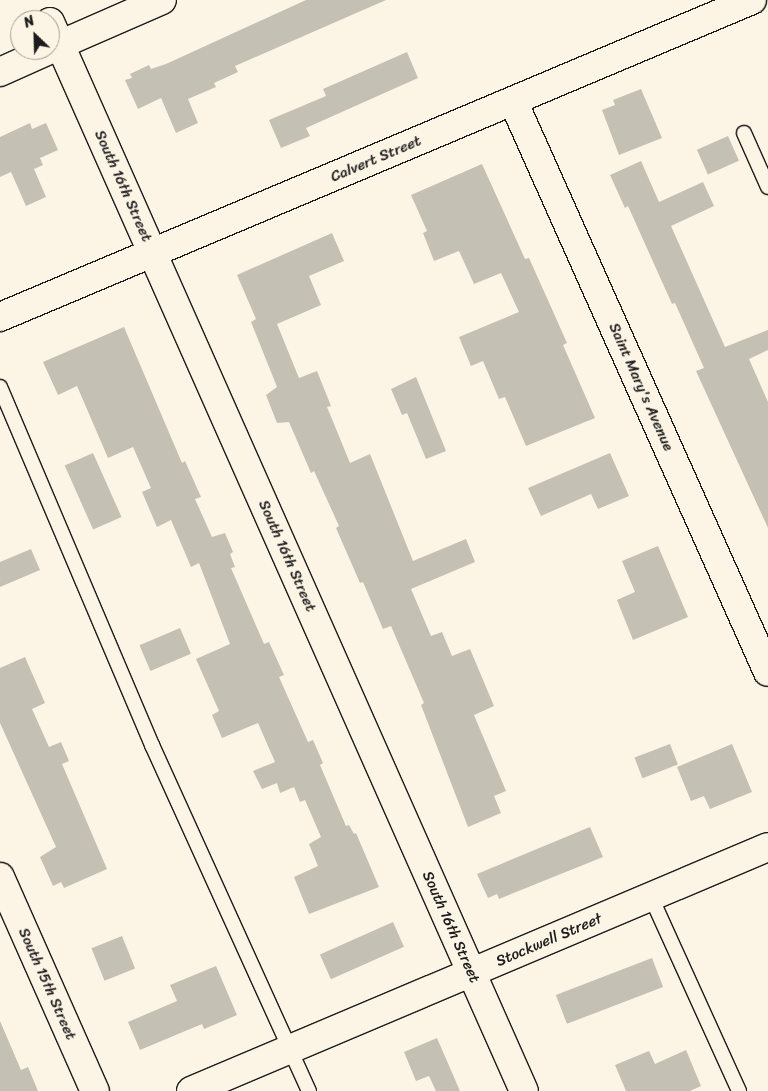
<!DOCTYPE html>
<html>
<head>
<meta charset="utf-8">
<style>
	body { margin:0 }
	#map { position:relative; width:768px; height:1091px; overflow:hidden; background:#fcf5e5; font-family:Sriracha,sans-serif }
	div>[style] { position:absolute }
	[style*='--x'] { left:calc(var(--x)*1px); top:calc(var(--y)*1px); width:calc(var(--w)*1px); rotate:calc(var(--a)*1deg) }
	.building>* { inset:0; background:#c4c0b3; transform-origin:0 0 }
	.roads { filter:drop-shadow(1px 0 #1c1c1c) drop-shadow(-1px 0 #1c1c1c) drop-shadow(0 1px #1c1c1c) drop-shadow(0 -1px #1c1c1c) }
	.service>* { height:14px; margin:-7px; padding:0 7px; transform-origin:7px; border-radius:7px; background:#fcf5e5 }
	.minor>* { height:28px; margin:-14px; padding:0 14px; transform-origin:14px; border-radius:14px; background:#fcf5e5 }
	.tertiary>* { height:28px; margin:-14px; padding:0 14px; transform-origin:14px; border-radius:14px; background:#fcf5e5 }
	span { translate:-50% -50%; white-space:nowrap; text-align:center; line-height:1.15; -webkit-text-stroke:4px #fcf5e5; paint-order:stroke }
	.street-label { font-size:15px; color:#1c1c1c }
	.north { position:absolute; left:10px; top:10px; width:50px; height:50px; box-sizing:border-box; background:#fcf5e5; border:1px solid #a29e95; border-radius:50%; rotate:336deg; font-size:14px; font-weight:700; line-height:20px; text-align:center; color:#1c1c1c }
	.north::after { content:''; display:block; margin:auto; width:18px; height:22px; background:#1c1c1c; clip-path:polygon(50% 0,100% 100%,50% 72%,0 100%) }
</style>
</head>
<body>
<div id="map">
	<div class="building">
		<div style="clip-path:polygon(306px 0,386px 0,235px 66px,238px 72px,214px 83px,216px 87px,188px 99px,198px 123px,176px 133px,161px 98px,138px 109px,125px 80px,132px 78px,130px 74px,149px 65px,151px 69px,166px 64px)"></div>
		<div style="clip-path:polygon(407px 52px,418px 78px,306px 128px,310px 136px,281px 148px,269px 120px,326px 96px,323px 89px)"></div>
		<div style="clip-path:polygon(641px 89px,662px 138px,619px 155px,602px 110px,615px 105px,613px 100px)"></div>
		<div style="clip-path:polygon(30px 123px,32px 129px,46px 123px,58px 150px,40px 158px,43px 165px,34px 169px,46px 197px,26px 206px,11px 172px,0 177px,0 137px)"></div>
		<div style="left:728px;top:136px;width:27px;height:34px;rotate:66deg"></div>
		<div style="clip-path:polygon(641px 161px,659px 202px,703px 182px,714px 206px,671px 226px,725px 347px,768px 330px,768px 350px,749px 359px,768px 402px,768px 528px,696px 371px,704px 368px,675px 303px,672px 304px,628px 206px,625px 208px,610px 175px)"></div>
		<div style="clip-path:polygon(482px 164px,525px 259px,529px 258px,551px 307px,567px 343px,563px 345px,595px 418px,526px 446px,505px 397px,499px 399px,483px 361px,471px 366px,459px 337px,519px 312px,501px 273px,474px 284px,459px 251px,434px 261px,423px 233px,427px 231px,411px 195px)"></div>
		<div style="clip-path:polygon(332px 233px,344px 261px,309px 276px,321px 305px,277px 324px,299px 378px,317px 371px,331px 406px,327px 407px,350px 463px,370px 454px,413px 561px,466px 539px,475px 562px,411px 589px,431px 636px,442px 632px,452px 656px,470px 649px,494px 706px,474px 715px,506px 791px,494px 796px,501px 813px,468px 827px,421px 705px,424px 703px,391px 626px,383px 629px,363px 582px,360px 583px,336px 528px,339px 526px,314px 471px,311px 473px,289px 422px,277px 423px,266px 395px,277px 387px,251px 322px,256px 319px,237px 275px)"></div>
		<div style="clip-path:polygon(124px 327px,182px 463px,185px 461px,201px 497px,195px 499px,212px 537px,225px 533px,233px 552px,230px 554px,235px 567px,231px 568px,264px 644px,269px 642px,284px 675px,279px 677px,308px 742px,313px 740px,323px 763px,320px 765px,346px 826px,349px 825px,354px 834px,356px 833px,379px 887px,309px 914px,294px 877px,318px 866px,309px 844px,321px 837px,305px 800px,300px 802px,294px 787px,280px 793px,277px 783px,262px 789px,253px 771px,275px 762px,258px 723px,222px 738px,212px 715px,219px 711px,196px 659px,230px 644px,199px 563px,191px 567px,171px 520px,157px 527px,142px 492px,151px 488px,133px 447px,108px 458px,77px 386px,58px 395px,43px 362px)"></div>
		<div style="clip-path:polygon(416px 377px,446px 451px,426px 459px,407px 413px,402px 415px,391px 389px)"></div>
		<div style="left:93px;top:453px;width:70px;height:31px;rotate:66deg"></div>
		<div style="clip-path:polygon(610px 453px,629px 496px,598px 509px,591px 494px,541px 516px,528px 488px)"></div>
		<div style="clip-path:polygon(658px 546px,688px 617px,633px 640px,617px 600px,635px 592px,622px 561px)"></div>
		<div style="clip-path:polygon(31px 549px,40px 570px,0 587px,0 562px)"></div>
		<div style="left:180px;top:628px;width:28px;height:44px;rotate:67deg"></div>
		<div style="clip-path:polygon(25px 657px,45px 703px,32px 709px,49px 747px,61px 742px,69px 761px,62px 764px,107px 869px,64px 888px,61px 882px,53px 886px,40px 857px,56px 847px,0 723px,0 668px)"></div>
		<div style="left:670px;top:744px;width:22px;height:38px;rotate:69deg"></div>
		<div style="clip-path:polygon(732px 744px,752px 792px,710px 809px,704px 796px,691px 801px,677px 767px)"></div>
		<div style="clip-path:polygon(590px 827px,603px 857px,499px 899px,497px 894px,488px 898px,477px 874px)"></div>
		<div style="left:393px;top:922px;width:27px;height:80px;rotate:66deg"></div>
		<div style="left:122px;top:936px;width:35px;height:33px;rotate:68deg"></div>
		<div style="left:652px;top:958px;width:31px;height:103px;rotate:69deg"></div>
		<div style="clip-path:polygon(216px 966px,237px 1015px,204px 1029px,202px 1024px,140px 1050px,128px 1022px,177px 1001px,170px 985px)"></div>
		<div style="clip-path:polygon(0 1021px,21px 1070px,28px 1067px,38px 1091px,0 1091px)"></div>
		<div style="clip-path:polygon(437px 1038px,460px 1091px,436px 1091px,429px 1076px,416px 1081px,404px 1052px)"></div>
		<div style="clip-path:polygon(686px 1050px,701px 1086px,690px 1091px,626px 1091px,615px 1065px,649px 1051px,655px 1064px)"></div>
	</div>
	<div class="roads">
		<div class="service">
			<div style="--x:744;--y:133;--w:59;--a:66"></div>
			<div style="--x:0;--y:387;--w:389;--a:67"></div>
			<div style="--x:152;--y:745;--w:380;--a:65.6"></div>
			<div style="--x:651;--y:897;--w:213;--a:65.6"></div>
		</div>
		<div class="minor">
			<div style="--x:50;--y:22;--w:1169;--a:66.09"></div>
			<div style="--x:50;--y:49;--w:122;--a:-23.6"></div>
			<div style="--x:0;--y:72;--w:54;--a:-24.2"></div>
			<div style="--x:513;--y:101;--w:625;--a:65.94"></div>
			<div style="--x:0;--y:877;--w:234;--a:66.1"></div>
			<div style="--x:191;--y:1091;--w:626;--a:-22.92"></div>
		</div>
		<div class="tertiary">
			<div style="--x:0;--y:317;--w:816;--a:-22.86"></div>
		</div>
	</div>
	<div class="street-label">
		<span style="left:376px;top:159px;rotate:-23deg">Calvert Street</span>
		<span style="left:123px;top:186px;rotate:66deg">South 16th Street</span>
		<span style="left:641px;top:387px;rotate:66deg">Saint Mary's Avenue</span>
		<span style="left:287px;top:556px;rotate:66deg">South 16th Street</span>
		<span style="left:451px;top:927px;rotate:66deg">South 16th Street</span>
		<span style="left:549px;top:940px;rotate:-23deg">Stockwell Street</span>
		<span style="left:47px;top:984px;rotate:66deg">South 15th Street</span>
	</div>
	<div class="north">N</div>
</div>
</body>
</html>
